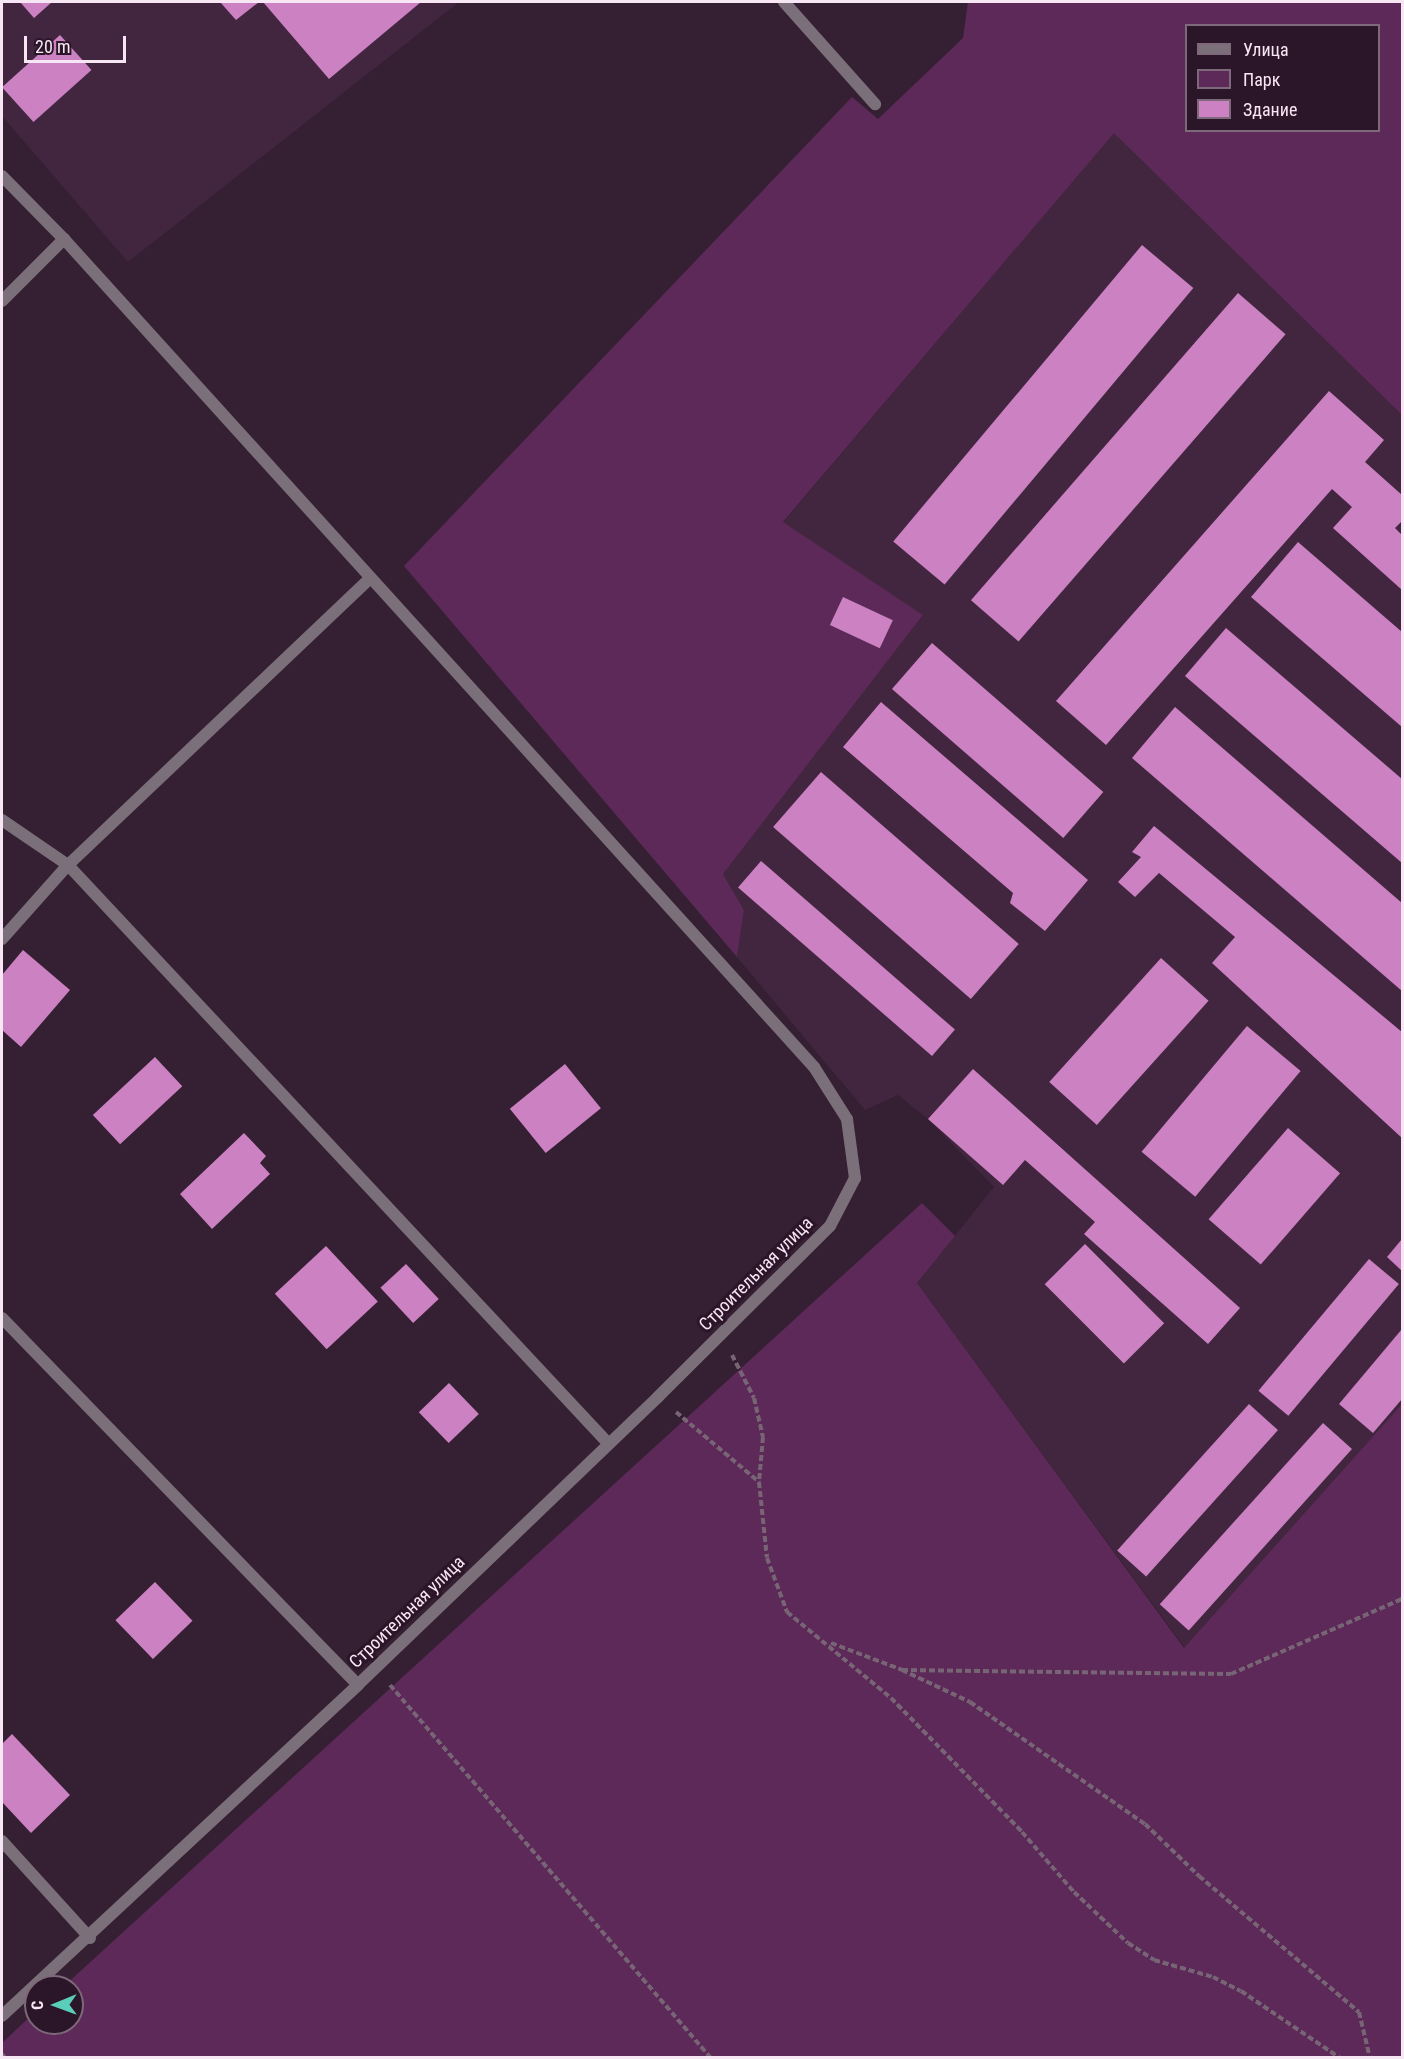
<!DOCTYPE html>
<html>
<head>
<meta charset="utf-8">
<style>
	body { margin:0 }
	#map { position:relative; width:1404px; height:2059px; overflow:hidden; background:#351f33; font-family:"Roboto Condensed",sans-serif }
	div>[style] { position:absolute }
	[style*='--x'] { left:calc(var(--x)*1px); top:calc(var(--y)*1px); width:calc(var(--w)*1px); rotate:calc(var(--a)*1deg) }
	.built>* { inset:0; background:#42263f }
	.green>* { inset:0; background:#5d2958 }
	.building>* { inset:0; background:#cb81c2; transform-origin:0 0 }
	.path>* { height:4px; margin-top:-2px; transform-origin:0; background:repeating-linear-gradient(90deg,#776475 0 6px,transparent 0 9px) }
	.lane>* { height:12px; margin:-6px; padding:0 6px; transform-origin:6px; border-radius:6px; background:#7b6f79 }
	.street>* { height:12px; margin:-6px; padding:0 6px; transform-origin:6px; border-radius:6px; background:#7b6f79 }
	span { translate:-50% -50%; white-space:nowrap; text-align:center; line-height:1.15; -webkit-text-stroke:6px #2b1529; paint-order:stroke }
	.street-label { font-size:18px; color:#f7e7f4 }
	.frame { position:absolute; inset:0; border:3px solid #f7e7f4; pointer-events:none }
	.legend { position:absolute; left:1185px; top:24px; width:195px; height:108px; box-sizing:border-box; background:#2b1529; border:2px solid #7d697a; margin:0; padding:8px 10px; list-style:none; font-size:18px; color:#f7e7f4 }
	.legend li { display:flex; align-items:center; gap:12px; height:30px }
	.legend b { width:30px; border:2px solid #7d697a }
	.north { position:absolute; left:24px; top:1975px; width:60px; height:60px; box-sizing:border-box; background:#2b1529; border:2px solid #7d697a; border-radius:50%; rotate:269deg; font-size:16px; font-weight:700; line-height:24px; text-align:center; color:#f7e7f4 }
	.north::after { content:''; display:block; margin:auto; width:21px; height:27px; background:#5bcebb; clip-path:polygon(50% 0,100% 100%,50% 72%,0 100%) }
	.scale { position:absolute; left:24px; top:36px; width:102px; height:27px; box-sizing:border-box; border:3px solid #f7e7f4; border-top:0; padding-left:8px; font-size:18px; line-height:21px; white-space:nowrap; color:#f7e7f4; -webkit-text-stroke:4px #2b1529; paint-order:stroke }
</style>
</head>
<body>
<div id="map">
	<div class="built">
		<div style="clip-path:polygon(2px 2px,459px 2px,128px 262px,2px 116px)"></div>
		<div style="clip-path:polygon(1114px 132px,1402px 415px,1402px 1404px,1185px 1648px,917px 1283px,994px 1187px,928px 1119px,898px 1095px,865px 1110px,737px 957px,744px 910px,723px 874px,923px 615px,783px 523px)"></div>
	</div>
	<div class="green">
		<div style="clip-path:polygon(evenodd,968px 2px,1402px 2px,1402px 415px,1114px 133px,783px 522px,923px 615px,723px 874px,744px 910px,737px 957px,404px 566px,852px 97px,878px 119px,963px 38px,968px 2px,1186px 26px,1378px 26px,1378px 130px,1186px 130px,1186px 26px)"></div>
		<div style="clip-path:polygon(922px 1203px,955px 1236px,917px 1283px,1184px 1648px,1402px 1404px,1402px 2057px,2px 2057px,2px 2043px,36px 2011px,36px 2023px,72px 2023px,72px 1987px,63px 1987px)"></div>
	</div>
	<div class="building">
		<div style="clip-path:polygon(20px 2px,52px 2px,34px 18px)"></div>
		<div style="clip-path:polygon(220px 2px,259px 2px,236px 20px)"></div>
		<div style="clip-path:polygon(263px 2px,421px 2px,329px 79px)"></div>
		<div style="left:60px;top:35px;width:47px;height:78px;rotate:48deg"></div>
		<div style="left:1142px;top:245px;width:67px;height:387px;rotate:40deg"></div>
		<div style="left:1238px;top:293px;width:63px;height:407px;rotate:41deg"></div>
		<div style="clip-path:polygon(1329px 391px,1384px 440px,1365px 462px,1402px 495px,1402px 521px,1395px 528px,1402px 535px,1402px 590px,1333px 528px,1352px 507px,1332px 489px,1106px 745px,1056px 701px)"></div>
		<div style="clip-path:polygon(1298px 542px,1402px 632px,1402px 727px,1251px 597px)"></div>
		<div style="left:843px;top:597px;width:55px;height:31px;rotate:25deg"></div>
		<div style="clip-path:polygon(1226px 628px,1402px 779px,1402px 863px,1185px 676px)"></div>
		<div style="left:932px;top:643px;width:227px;height:61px;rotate:41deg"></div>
		<div style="clip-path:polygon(881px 702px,1088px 880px,1045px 931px,1010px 903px,1013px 893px,843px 747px)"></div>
		<div style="clip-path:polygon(1175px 707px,1402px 903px,1402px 991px,1132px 758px)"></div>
		<div style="left:821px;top:772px;width:262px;height:73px;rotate:41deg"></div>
		<div style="clip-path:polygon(1154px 826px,1402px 1032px,1402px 1138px,1212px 963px,1235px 937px,1159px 873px,1135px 897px,1118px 882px,1141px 857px,1132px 852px)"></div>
		<div style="left:761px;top:861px;width:257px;height:35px;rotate:41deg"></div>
		<div style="clip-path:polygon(23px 950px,70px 990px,21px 1047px,2px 1030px,2px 975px)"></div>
		<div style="left:1161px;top:958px;width:64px;height:167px;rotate:42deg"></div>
		<div style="left:1247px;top:1026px;width:70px;height:164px;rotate:40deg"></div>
		<div style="left:155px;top:1057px;width:40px;height:85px;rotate:47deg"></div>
		<div style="left:565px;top:1064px;width:57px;height:71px;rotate:51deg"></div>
		<div style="clip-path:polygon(973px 1069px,1240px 1308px,1208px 1344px,1084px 1234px,1095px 1222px,1025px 1160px,1003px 1185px,928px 1119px)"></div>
		<div style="left:1288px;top:1128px;width:69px;height:121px;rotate:41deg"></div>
		<div style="clip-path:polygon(244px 1133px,266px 1156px,260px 1163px,270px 1174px,212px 1229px,180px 1194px)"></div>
		<div style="clip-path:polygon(1402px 1239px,1402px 1271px,1387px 1257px)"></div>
		<div style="left:1085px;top:1244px;width:112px;height:57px;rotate:45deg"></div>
		<div style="left:326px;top:1246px;width:76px;height:70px;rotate:47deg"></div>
		<div style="left:1369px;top:1259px;width:39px;height:172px;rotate:40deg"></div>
		<div style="left:406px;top:1264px;width:48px;height:35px;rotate:47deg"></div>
		<div style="clip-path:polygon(1402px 1329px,1402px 1399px,1373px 1433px,1339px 1404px)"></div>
		<div style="left:449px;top:1383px;width:43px;height:42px;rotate:46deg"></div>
		<div style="left:1249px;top:1404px;width:39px;height:197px;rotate:42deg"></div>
		<div style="left:1323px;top:1423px;width:39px;height:244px;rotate:42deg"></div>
		<div style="left:155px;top:1582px;width:54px;height:55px;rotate:46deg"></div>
		<div style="clip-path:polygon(12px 1734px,70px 1795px,31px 1833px,2px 1802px,2px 1744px)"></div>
	</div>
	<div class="path">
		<div style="--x:732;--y:1355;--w:48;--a:62.9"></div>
		<div style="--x:754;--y:1398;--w:40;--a:77"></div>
		<div style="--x:763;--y:1437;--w:45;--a:95.1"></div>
		<div style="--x:676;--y:1412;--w:109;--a:40.1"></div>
		<div style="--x:759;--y:1482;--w:76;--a:84"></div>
		<div style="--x:767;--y:1558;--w:58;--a:69.7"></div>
		<div style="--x:787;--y:1612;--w:135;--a:39.6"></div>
		<div style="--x:891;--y:1698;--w:187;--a:45.6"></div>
		<div style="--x:1022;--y:1832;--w:79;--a:49.1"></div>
		<div style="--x:1074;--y:1892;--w:74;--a:43.4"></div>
		<div style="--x:1128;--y:1943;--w:31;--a:33"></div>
		<div style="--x:1154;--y:1960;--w:61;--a:16.1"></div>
		<div style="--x:1213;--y:1977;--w:31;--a:27"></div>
		<div style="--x:1241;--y:1991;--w:120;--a:34.1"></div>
		<div style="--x:831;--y:1643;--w:76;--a:20.8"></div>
		<div style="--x:902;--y:1670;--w:329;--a:0.7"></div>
		<div style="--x:1231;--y:1674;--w:187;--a:-23.7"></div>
		<div style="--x:902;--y:1670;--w:75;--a:25.2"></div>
		<div style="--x:970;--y:1702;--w:213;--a:34.9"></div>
		<div style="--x:1145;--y:1824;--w:75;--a:43.9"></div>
		<div style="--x:1199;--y:1876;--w:210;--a:40.4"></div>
		<div style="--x:1359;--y:2012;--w:47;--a:76.6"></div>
		<div style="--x:390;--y:1685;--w:492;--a:49.3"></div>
		<div style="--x:2;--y:2054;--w:5;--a:53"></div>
	</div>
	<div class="lane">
		<div style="--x:784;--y:2;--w:137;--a:48.3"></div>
		<div style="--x:2;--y:301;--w:88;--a:-45"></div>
		<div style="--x:2;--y:820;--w:80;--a:34.3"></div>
		<div style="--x:68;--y:865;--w:790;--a:46.95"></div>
		<div style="--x:2;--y:939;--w:99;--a:-48.3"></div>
		<div style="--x:68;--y:865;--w:417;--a:-43.5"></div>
		<div style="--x:2;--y:1318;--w:511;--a:45.87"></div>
		<div style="--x:2;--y:1841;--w:131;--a:47.8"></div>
	</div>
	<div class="street">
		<div style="--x:2;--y:176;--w:88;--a:45.5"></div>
		<div style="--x:64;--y:239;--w:1117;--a:47.83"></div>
		<div style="--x:814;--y:1067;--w:62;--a:57.6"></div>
		<div style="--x:847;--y:1119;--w:60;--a:82.3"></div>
		<div style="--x:855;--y:1178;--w:54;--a:117.5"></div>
		<div style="--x:830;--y:1226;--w:243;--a:135.2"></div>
		<div style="--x:658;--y:1397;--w:416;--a:136.2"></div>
		<div style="--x:358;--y:1685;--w:486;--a:137.1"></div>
	</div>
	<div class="street-label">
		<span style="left:756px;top:1274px;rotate:-45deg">Строительная улица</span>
		<span style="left:407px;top:1612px;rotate:-44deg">Строительная улица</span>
	</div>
	<div class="frame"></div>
	<ul class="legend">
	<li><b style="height:8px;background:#7b6f79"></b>Улица</li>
	<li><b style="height:16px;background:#5d2958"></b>Парк</li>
	<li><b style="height:16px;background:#cb81c2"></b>Здание</li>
	</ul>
	<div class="north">С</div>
	<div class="scale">20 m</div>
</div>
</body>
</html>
